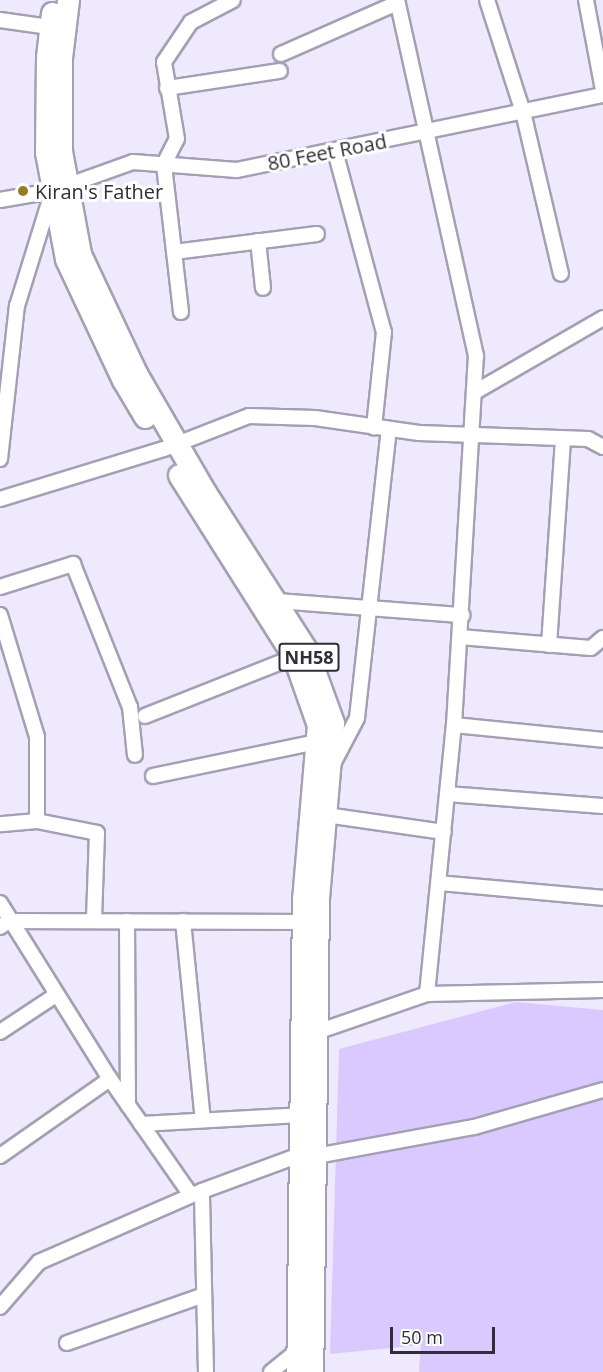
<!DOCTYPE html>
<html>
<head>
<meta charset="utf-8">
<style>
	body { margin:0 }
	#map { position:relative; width:603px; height:1372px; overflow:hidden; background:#efe9fe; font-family:"Open Sans",sans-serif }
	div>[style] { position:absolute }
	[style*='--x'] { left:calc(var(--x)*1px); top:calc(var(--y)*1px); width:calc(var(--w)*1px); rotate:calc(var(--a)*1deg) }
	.green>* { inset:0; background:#dac9fe }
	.roads { filter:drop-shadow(2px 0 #a59fb3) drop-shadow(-2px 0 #a59fb3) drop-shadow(0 2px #a59fb3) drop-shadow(0 -2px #a59fb3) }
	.minor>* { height:14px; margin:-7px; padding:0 7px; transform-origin:7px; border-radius:7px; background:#fff }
	.highway>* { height:21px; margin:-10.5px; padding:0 10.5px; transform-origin:10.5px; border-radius:10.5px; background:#fff }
	.dots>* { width:16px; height:16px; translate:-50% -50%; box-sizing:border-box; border:3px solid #fff; border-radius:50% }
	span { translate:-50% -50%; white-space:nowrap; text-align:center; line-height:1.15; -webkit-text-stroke:6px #fff; paint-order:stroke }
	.shield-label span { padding:2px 4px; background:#fff; border:2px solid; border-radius:4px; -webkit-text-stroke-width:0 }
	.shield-label { font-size:18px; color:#2f2d35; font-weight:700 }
	.street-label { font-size:20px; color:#2f2d35 }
	.poi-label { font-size:20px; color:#2f2d35 }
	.left { translate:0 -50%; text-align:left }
	.scale { position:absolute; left:390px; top:1327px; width:105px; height:27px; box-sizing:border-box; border:3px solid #2f2d35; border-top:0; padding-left:8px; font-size:18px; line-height:21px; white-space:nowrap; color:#2f2d35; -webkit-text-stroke:4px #fff; paint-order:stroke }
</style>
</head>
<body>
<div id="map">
	<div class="green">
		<div style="clip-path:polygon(516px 1002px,603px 1010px,603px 1372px,419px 1372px,421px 1345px,330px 1354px,339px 1049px)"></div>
	</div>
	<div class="roads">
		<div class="minor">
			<div style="--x:487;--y:0;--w:118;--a:72.2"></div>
			<div style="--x:523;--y:112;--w:166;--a:76.8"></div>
			<div style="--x:586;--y:0;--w:92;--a:79.3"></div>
			<div style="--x:0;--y:20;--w:50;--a:8"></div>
			<div style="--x:281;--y:54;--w:127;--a:-23.7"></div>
			<div style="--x:167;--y:88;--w:114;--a:-8.6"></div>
			<div style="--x:335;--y:151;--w:188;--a:74.9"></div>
			<div style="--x:384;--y:332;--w:96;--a:96"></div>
			<div style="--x:0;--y:200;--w:53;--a:-9.8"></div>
			<div style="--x:52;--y:191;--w:86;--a:-19.7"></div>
			<div style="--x:133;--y:162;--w:104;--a:4.4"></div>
			<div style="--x:237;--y:170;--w:374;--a:-11.6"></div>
			<div style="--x:258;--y:241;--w:47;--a:83.9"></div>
			<div style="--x:174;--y:252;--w:144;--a:-7.2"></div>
			<div style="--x:181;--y:312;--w:149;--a:-96.6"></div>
			<div style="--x:164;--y:164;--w:28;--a:-63"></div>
			<div style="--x:177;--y:139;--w:78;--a:-99.6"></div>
			<div style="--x:164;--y:62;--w:48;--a:-56"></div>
			<div style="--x:191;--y:22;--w:47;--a:-27.6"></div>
			<div style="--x:475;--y:392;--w:148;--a:-30"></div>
			<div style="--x:0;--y:459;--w:154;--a:-83.7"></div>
			<div style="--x:17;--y:306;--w:118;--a:-72.8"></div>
			<div style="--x:0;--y:499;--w:171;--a:-17"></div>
			<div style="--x:164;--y:449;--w:91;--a:-21.2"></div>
			<div style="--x:249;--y:416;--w:66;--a:1.7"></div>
			<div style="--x:315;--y:418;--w:105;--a:8.2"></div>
			<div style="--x:419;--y:433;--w:169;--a:2"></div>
			<div style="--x:588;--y:439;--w:17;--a:28"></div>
			<div style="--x:0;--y:587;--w:77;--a:-17.5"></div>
			<div style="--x:73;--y:564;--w:154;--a:68.3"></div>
			<div style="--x:130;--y:707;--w:48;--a:84.1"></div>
			<div style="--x:278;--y:601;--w:185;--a:4.4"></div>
			<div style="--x:0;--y:615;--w:127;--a:73.1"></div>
			<div style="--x:37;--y:737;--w:84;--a:90"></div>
			<div style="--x:37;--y:821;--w:37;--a:175"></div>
			<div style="--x:460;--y:637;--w:131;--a:4.8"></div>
			<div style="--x:591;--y:648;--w:16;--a:-40"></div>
			<div style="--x:549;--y:645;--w:207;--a:-86.1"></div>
			<div style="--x:145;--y:716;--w:160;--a:-21.6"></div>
			<div style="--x:454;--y:725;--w:150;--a:5.7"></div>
			<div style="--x:334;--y:762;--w:50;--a:-62.4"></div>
			<div style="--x:357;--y:718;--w:291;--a:-83.7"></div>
			<div style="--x:153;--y:776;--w:167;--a:-11.7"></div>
			<div style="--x:447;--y:794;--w:156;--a:4.4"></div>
			<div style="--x:326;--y:815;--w:119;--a:8.2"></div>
			<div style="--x:37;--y:821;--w:61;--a:11.3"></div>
			<div style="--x:97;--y:833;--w:88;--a:92"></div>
			<div style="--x:439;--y:883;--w:165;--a:5.2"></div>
			<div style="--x:0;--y:903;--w:208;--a:58"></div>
			<div style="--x:127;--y:921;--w:184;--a:89.7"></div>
			<div style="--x:183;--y:921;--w:200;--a:84.3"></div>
			<div style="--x:0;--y:927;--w:11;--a:-34"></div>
			<div style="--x:9;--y:921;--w:294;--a:0.2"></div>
			<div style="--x:427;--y:994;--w:176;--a:-1.3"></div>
			<div style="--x:0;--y:1032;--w:67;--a:-33.5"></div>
			<div style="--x:311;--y:1034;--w:123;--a:-19"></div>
			<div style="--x:427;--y:994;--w:270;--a:-84.3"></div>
			<div style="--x:454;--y:725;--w:370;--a:-86.6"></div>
			<div style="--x:476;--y:356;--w:365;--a:-102.5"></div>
			<div style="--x:141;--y:1124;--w:159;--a:-3.2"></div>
			<div style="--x:0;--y:1156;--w:134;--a:-35"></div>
			<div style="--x:110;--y:1079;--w:141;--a:55.1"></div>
			<div style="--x:316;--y:1156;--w:161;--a:-10.4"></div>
			<div style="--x:474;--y:1127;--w:134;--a:-16"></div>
			<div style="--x:0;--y:1307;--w:60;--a:-49.1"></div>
			<div style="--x:39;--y:1262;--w:172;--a:-23.6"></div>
			<div style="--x:67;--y:1343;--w:145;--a:-19.3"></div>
			<div style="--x:206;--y:1372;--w:181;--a:-91.3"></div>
			<div style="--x:202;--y:1191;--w:104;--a:-20.2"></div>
			<div style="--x:271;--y:1372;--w:35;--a:-39"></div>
		</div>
		<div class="highway">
			<div style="--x:68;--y:0;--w:58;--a:96.9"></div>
			<div style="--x:61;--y:58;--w:93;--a:90"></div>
			<div style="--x:61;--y:151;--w:105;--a:79.5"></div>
			<div style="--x:80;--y:254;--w:132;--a:64.8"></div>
			<div style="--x:136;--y:373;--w:138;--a:59.9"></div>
			<div style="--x:205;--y:492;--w:189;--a:57.3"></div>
			<div style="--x:307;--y:651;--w:77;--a:70.1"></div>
			<div style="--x:333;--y:723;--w:177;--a:94.9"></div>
			<div style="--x:318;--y:899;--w:473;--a:90.7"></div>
			<div style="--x:52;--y:13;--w:44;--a:96.5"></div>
			<div style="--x:47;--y:57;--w:95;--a:90.6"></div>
			<div style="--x:46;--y:152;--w:109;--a:79.4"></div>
			<div style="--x:66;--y:259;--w:134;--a:64.8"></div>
			<div style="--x:123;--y:380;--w:43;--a:59.3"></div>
			<div style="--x:179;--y:475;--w:215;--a:57.7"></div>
			<div style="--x:294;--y:657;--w:72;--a:70.6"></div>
			<div style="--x:318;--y:725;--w:175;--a:94.9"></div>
			<div style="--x:303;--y:899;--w:473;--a:90.7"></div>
		</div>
	</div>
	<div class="dots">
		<div style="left:23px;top:191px;background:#9a7c25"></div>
	</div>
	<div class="shield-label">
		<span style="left:309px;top:657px">NH58</span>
	</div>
	<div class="street-label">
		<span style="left:327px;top:152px;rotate:-11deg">80 Feet Road</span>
	</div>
	<div class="poi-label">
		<span class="left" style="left:35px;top:191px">Kiran's Father</span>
	</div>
	<div class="scale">50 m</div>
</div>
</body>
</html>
